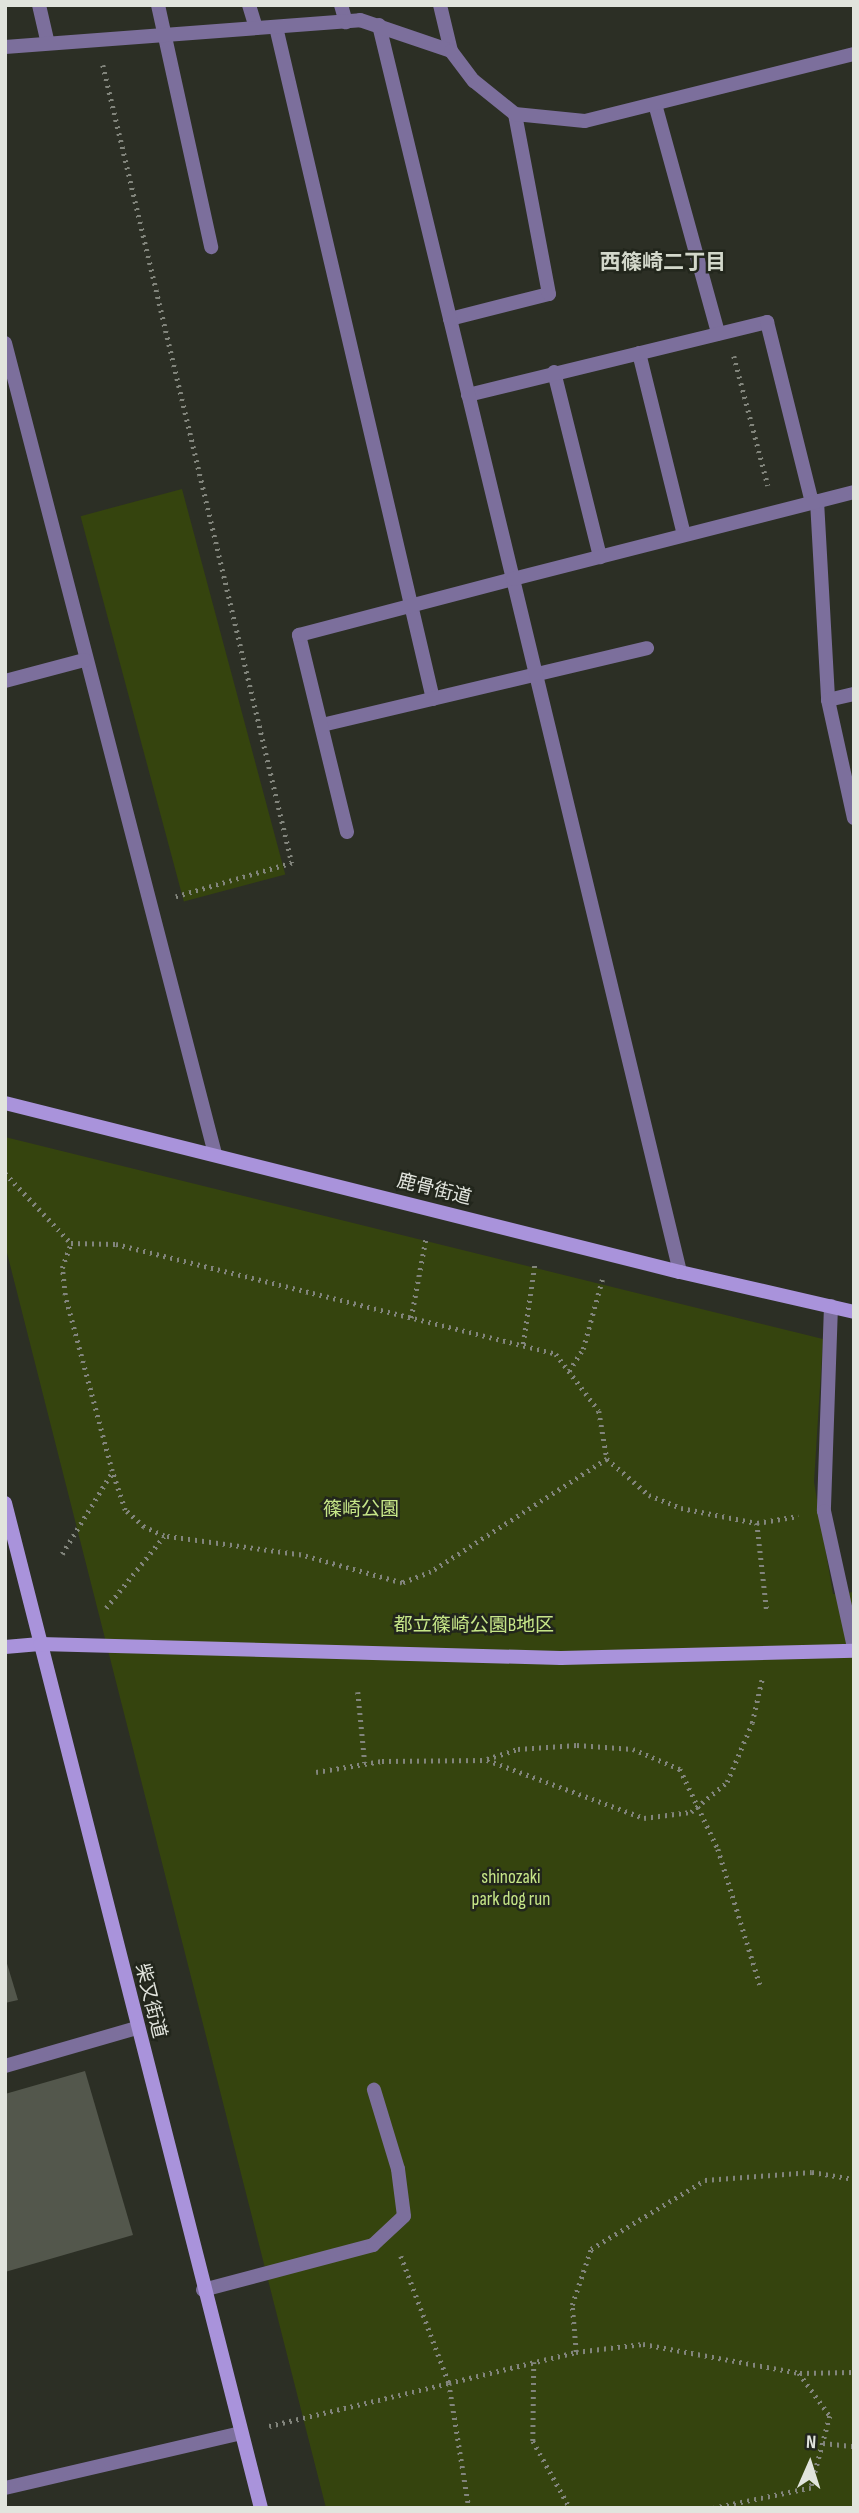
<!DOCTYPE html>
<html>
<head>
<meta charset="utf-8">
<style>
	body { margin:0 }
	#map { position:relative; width:859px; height:2513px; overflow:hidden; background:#2c2f25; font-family:"Sofia Sans Condensed","Noto Sans JP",sans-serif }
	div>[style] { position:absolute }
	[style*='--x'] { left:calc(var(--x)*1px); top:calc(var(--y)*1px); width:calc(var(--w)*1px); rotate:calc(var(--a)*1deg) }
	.green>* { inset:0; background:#35440e; transform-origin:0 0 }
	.building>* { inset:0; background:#53574c }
	.path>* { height:4.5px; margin-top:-2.25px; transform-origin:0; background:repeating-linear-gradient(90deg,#82857c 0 2px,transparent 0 7px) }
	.lane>* { height:14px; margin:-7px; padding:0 7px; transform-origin:7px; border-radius:7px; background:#7c6f9c }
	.street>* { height:14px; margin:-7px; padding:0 7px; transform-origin:7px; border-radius:7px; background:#7c6f9c }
	.secondary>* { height:14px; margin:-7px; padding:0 7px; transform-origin:7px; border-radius:7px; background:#a993db }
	span { translate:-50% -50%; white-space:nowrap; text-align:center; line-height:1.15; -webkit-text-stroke:5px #22261c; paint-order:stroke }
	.street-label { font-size:19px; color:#e1e4dd }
	.park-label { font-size:19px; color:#c6e688 }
	.neighbourhood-label { font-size:21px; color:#d3d8cb; font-weight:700 }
	.frame { position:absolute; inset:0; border:7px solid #e1e4dd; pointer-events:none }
	.north { position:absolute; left:775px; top:2429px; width:70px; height:70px; -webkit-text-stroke:5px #22261c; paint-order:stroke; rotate:3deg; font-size:19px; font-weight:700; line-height:28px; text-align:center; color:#e1e4dd }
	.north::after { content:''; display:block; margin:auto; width:24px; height:32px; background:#e1e4dd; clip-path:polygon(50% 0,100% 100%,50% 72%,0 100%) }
</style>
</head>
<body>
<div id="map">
	<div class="green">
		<div style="left:182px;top:489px;width:399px;height:105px;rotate:75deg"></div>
		<div style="clip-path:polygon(5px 1137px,823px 1339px,814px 1482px,833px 1594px,854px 1592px,854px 2508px,326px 2508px,5px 1245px)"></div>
	</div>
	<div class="building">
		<div style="clip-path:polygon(5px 1957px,18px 2000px,5px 2003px)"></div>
		<div style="clip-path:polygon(85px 2071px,133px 2235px,5px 2272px,5px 2094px)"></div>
	</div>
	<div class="path">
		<div style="--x:103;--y:65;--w:820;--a:76.68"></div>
		<div style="--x:292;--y:863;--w:121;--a:163.7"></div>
		<div style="--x:734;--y:356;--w:134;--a:75.3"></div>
		<div style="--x:5;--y:1173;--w:96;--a:46.7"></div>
		<div style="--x:71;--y:1243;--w:45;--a:1.3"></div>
		<div style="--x:116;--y:1244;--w:454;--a:14"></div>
		<div style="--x:556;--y:1354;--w:71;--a:53"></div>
		<div style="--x:599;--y:1411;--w:49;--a:80.5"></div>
		<div style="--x:607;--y:1459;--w:209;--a:147.3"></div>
		<div style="--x:431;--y:1572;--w:31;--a:159"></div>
		<div style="--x:402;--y:1583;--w:105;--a:-164.5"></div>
		<div style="--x:301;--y:1555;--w:138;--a:-172.1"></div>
		<div style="--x:164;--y:1536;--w:22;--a:-156"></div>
		<div style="--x:144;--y:1527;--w:25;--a:-138"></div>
		<div style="--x:125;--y:1510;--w:41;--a:-108.4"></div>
		<div style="--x:112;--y:1471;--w:182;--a:-105"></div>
		<div style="--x:65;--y:1295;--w:27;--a:-96"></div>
		<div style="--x:62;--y:1268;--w:27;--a:-70"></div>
		<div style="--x:411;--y:1318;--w:82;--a:-79.5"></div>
		<div style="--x:523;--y:1344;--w:83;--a:-81.7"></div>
		<div style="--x:569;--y:1371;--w:26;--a:-58"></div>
		<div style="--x:583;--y:1349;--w:72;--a:-74.6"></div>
		<div style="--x:607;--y:1459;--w:55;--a:40.6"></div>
		<div style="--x:649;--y:1495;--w:35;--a:22"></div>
		<div style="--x:681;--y:1508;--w:77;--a:11.2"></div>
		<div style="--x:757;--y:1523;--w:42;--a:-9.7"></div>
		<div style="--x:757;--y:1523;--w:90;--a:83.6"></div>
		<div style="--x:62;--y:1554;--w:96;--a:-58.6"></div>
		<div style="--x:106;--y:1608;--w:92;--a:-51.1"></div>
		<div style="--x:358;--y:1692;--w:71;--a:84.4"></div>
		<div style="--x:487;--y:1759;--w:33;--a:-18"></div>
		<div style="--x:518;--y:1749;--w:59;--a:-3.9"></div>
		<div style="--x:577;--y:1745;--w:56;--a:4.1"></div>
		<div style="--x:633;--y:1749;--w:51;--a:23.1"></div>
		<div style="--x:680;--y:1769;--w:89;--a:64.6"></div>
		<div style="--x:718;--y:1849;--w:142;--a:72.8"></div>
		<div style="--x:316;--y:1772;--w:67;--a:-9.5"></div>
		<div style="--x:382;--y:1761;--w:105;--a:-0.5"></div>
		<div style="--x:487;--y:1760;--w:167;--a:20.3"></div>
		<div style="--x:644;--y:1818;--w:47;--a:-7.3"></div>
		<div style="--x:691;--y:1812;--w:47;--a:-39.8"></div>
		<div style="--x:727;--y:1782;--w:64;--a:-67"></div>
		<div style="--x:752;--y:1723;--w:45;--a:-77.2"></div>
		<div style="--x:401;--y:2256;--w:136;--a:69.3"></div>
		<div style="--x:449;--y:2383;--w:131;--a:-13.7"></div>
		<div style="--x:576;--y:2352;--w:47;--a:-94.9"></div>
		<div style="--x:572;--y:2305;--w:59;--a:-71.3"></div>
		<div style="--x:591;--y:2249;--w:133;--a:-31.2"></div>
		<div style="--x:705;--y:2180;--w:107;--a:-4.3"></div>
		<div style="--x:812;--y:2172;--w:43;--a:9.5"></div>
		<div style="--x:576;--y:2352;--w:67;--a:-6.8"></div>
		<div style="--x:643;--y:2344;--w:159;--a:10.5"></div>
		<div style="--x:799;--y:2373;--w:53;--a:54.2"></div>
		<div style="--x:830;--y:2416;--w:74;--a:104.8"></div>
		<div style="--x:811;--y:2488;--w:99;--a:168.3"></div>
		<div style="--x:534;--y:2362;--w:79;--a:90.7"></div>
		<div style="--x:533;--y:2441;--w:77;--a:61.1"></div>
		<div style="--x:800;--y:2373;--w:54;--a:-1.1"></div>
		<div style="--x:269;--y:2426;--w:185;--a:-13.4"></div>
		<div style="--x:449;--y:2383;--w:127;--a:80.9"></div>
		<div style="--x:823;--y:2443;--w:31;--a:6"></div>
	</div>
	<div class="lane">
		<div style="--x:39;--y:5;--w:39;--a:77"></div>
		<div style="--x:158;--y:5;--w:248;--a:77.6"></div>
		<div style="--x:249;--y:5;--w:24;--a:73"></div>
		<div style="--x:341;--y:5;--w:18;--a:74"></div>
		<div style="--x:276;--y:27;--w:690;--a:76.85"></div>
		<div style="--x:655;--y:104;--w:238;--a:74.6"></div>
		<div style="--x:450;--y:319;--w:102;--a:-14.2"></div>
		<div style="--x:549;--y:294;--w:183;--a:-100.7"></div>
		<div style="--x:639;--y:353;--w:187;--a:76.1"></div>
		<div style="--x:554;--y:372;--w:191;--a:76"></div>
		<div style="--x:468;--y:395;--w:308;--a:-13.7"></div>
		<div style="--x:767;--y:322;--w:186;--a:76"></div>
		<div style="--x:817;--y:501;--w:199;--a:86.8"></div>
		<div style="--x:828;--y:700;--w:121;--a:77.6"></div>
		<div style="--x:828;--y:700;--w:27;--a:-13"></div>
		<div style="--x:322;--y:725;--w:334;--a:-13.3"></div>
		<div style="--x:347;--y:832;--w:203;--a:-103.7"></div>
		<div style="--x:299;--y:635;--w:221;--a:-14.7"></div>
		<div style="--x:513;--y:579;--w:570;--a:-103.6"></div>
		<div style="--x:203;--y:2290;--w:176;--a:-14.8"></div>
		<div style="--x:373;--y:2245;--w:42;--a:-43.1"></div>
		<div style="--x:404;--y:2216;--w:47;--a:-97.3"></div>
		<div style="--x:398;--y:2169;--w:83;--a:-106.9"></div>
	</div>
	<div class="street">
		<div style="--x:440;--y:5;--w:47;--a:76.6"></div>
		<div style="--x:5;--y:47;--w:356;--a:-4.3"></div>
		<div style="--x:360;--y:20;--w:96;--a:18.8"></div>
		<div style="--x:451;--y:51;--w:38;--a:53"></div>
		<div style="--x:474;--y:81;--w:53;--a:38.8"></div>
		<div style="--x:515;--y:114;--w:70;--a:5.7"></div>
		<div style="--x:585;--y:121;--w:277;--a:-14"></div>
		<div style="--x:5;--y:343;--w:838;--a:75.48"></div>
		<div style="--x:5;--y:681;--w:82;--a:-14.9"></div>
		<div style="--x:680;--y:1272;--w:713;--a:-103.55"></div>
		<div style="--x:513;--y:579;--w:352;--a:-14.3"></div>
		<div style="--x:831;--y:1306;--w:205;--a:92"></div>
		<div style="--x:824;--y:1511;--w:140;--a:77.6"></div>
		<div style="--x:5;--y:2066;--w:137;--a:-16.1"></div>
		<div style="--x:5;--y:2488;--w:242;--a:-13.1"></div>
	</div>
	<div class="secondary">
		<div style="--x:5;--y:1103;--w:696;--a:14.06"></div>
		<div style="--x:680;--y:1272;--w:179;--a:12.9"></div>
		<div style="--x:5;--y:1503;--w:1037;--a:75.71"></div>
		<div style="--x:5;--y:1647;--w:35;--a:-5"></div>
		<div style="--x:40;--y:1644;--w:521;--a:1.54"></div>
		<div style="--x:561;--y:1658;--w:293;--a:-1.4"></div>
	</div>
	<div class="street-label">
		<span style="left:434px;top:1190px;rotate:14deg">鹿骨街道</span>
		<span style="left:150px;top:2001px;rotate:76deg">柴又街道</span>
	</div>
	<div class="park-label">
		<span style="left:361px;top:1510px">篠崎公園</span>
		<span style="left:474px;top:1626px">都立篠崎公園B地区</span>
		<span style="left:511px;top:1889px">shinozaki<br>park dog run</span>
	</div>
	<div class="neighbourhood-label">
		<span style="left:663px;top:263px">西篠崎二丁目</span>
	</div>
	<div class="frame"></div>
	<div class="north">N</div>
</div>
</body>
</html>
